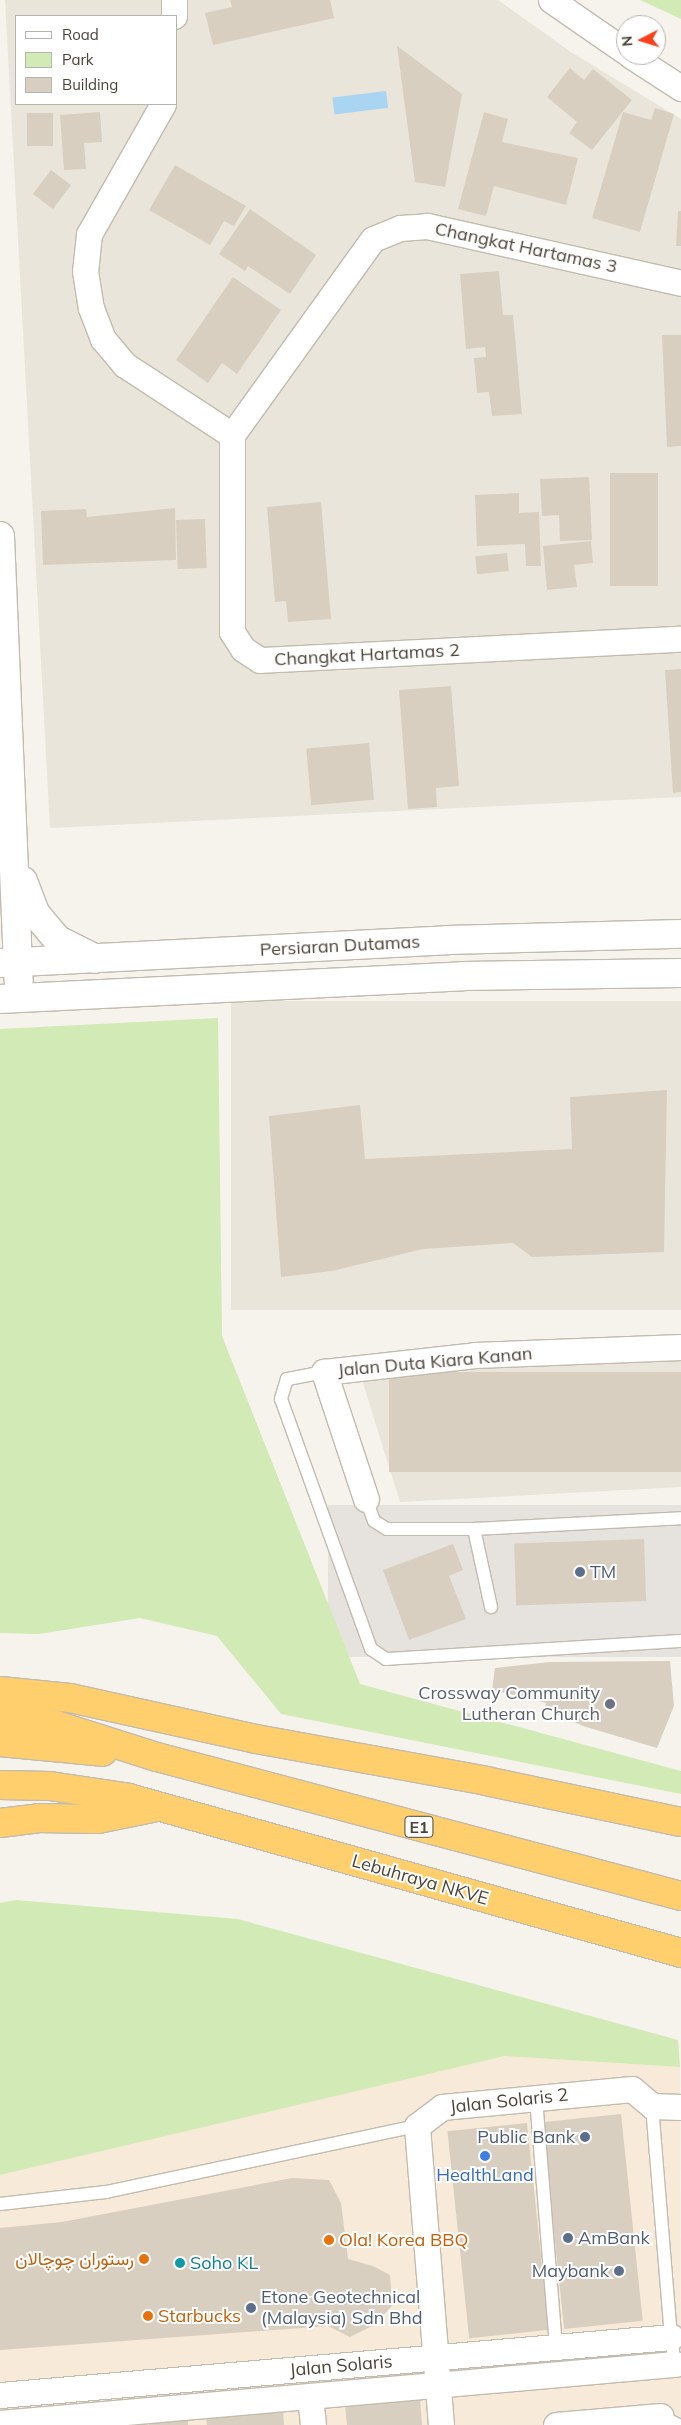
<!DOCTYPE html>
<html>
<head>
<meta charset="utf-8">
<style>
	body { margin:0 }
	#map { position:relative; width:681px; height:2425px; overflow:hidden; background:#f6f3ec; font-family:Mulish,Vazirmatn,sans-serif }
	div>[style] { position:absolute }
	[style*='--x'] { left:calc(var(--x)*1px); top:calc(var(--y)*1px); width:calc(var(--w)*1px); rotate:calc(var(--a)*1deg) }
	.residential>* { inset:0; background:#eae5da; transform-origin:0 0 }
	.commercial>* { inset:0; background:#f7ead8 }
	.industrial>* { inset:0; background:#e6e2dd; transform-origin:0 0 }
	.green>* { inset:0; background:#d2eab5 }
	.water>* { inset:0; background:#a9d4f2; transform-origin:0 0 }
	.building>* { inset:0; background:#d8cfc1; transform-origin:0 0 }
	.roads { filter:drop-shadow(1px 0 #c2bbae) drop-shadow(-1px 0 #c2bbae) drop-shadow(0 1px #c2bbae) drop-shadow(0 -1px #c2bbae) }
	.service>* { height:12px; margin:-6px; padding:0 6px; transform-origin:6px; border-radius:6px; background:#fff }
	.minor>* { height:25px; margin:-12.5px; padding:0 12.5px; transform-origin:12.5px; border-radius:12.5px; background:#fff }
	.tertiary>* { height:28px; margin:-14px; padding:0 14px; transform-origin:14px; border-radius:14px; background:#fff }
	.motorway>* { height:28px; margin:-14px; padding:0 14px; transform-origin:14px; border-radius:14px; background:#ffcf6e }
	.dots>* { width:14px; height:14px; translate:-50% -50%; box-sizing:border-box; border:2px solid #fff; border-radius:50% }
	span { translate:-50% -50%; white-space:nowrap; text-align:center; line-height:1.15; -webkit-text-stroke:4px #fff; paint-order:stroke }
	.shield-label span { padding:1px 4px; background:#fff; border:1px solid; border-radius:4px; -webkit-text-stroke-width:0 }
	.shield-label { font-size:16px; color:#4b4439; font-weight:700 }
	.street-label { font-size:18px; color:#4b4439 }
	.service-label { font-size:18px; color:#4e5e75 }
	.left { translate:0 -50%; text-align:left }
	.right { translate:-100% -50%; text-align:right }
	.worship-label { font-size:18px; color:#5b616d }
	.shop-label { font-size:18px; color:#366cbe }
	.food-label { font-size:18px; color:#c56008 }
	.culture-label { font-size:18px; color:#0d838f }
	.legend { position:absolute; left:15px; top:15px; width:162px; height:90px; box-sizing:border-box; background:#fff; border:1px solid #b7b4b0; margin:0; padding:6px 9px; list-style:none; font-size:15px; color:#4b4439 }
	.legend li { display:flex; align-items:center; gap:10px; height:25px }
	.legend b { width:25px; border:1px solid #b7b4b0 }
	.north { position:absolute; left:616px; top:15px; width:50px; height:50px; box-sizing:border-box; background:#fff; border:1px solid #b7b4b0; border-radius:50%; rotate:265deg; font-size:14px; font-weight:700; line-height:20px; text-align:center; color:#4b4439 }
	.north::after { content:''; display:block; margin:auto; width:18px; height:22px; background:#fc3f1d; clip-path:polygon(50% 0,100% 100%,50% 72%,0 100%) }
</style>
</head>
<body>
<div id="map">
	<div class="residential">
		<div style="clip-path:polygon(evenodd,5px 0,498px 0,571px 52px,681px 119px,681px 797px,50px 828px,5px 0,16px 16px,176px 16px,176px 104px,16px 104px,16px 16px)"></div>
		<div style="left:681px;top:1001px;width:309px;height:450px;rotate:90deg"></div>
		<div style="clip-path:polygon(681px 1345px,681px 1487px,400px 1502px,361px 1377px,422px 1378px,485px 1358px)"></div>
	</div>
	<div class="commercial">
		<div style="clip-path:polygon(505px 2056px,680px 2067px,681px 2425px,0 2425px,0 2175px)"></div>
	</div>
	<div class="industrial">
		<div style="left:681px;top:1505px;width:152px;height:353px;rotate:90deg"></div>
	</div>
	<div class="green">
		<div style="clip-path:polygon(640px 0,681px 0,681px 19px)"></div>
		<div style="clip-path:polygon(218px 1018px,222px 1336px,360px 1684px,681px 1771px,681px 1794px,281px 1714px,217px 1636px,140px 1618px,39px 1634px,0 1633px,0 1029px)"></div>
		<div style="clip-path:polygon(16px 1900px,238px 1919px,678px 2040px,680px 2067px,505px 2056px,0 2175px,0 1903px)"></div>
	</div>
	<div class="water">
		<div style="left:386px;top:91px;width:17px;height:54px;rotate:83deg"></div>
	</div>
	<div class="building">
		<div style="clip-path:polygon(230px 0,330px 0,334px 18px,213px 45px,205px 13px,232px 7px)"></div>
		<div style="clip-path:polygon(397px 46px,462px 94px,445px 187px,415px 182px)"></div>
		<div style="clip-path:polygon(570px 68px,584px 80px,593px 69px,632px 100px,592px 150px,569px 133px,577px 122px,547px 97px)"></div>
		<div style="clip-path:polygon(655px 108px,674px 114px,640px 232px,592px 218px,623px 112px,651px 120px)"></div>
		<div style="clip-path:polygon(100px 112px,102px 142px,84px 143px,86px 169px,64px 170px,60px 115px)"></div>
		<div style="clip-path:polygon(484px 112px,508px 119px,502px 142px,578px 158px,566px 205px,494px 186px,486px 216px,458px 209px)"></div>
		<div style="left:27px;top:113px;width:26px;height:33px"></div>
		<div style="clip-path:polygon(175px 165px,246px 206px,234px 226px,224px 221px,210px 245px,149px 210px)"></div>
		<div style="left:51px;top:170px;width:25px;height:30px;rotate:37deg"></div>
		<div style="clip-path:polygon(250px 209px,316px 255px,290px 294px,248px 266px,245px 271px,219px 254px)"></div>
		<div style="clip-path:polygon(678px 211px,681px 211px,681px 246px,676px 246px)"></div>
		<div style="clip-path:polygon(499px 271px,503px 315px,513px 315px,522px 414px,492px 416px,489px 392px,477px 393px,474px 358px,486px 357px,485px 347px,466px 349px,460px 274px)"></div>
		<div style="clip-path:polygon(233px 277px,281px 310px,237px 374px,222px 363px,208px 383px,176px 360px)"></div>
		<div style="clip-path:polygon(662px 335px,681px 335px,681px 446px,667px 447px)"></div>
		<div style="left:610px;top:473px;width:48px;height:113px"></div>
		<div style="clip-path:polygon(589px 477px,592px 540px,560px 541px,559px 515px,542px 516px,540px 479px)"></div>
		<div style="clip-path:polygon(519px 493px,519px 513px,539px 512px,541px 566px,526px 566px,525px 544px,477px 546px,475px 495px)"></div>
		<div style="clip-path:polygon(321px 502px,331px 619px,288px 622px,286px 601px,275px 602px,267px 507px)"></div>
		<div style="clip-path:polygon(175px 508px,176px 560px,43px 565px,41px 511px,86px 509px,87px 517px)"></div>
		<div style="left:205px;top:519px;width:49px;height:29px;rotate:88deg"></div>
		<div style="clip-path:polygon(591px 541px,593px 563px,574px 565px,577px 587px,547px 590px,543px 546px)"></div>
		<div style="left:507px;top:553px;width:18px;height:32px;rotate:84deg"></div>
		<div style="clip-path:polygon(681px 669px,681px 792px,673px 793px,665px 670px)"></div>
		<div style="clip-path:polygon(451px 686px,459px 786px,436px 788px,437px 807px,408px 809px,399px 690px)"></div>
		<div style="left:369px;top:743px;width:57px;height:63px;rotate:85deg"></div>
		<div style="clip-path:polygon(667px 1090px,664px 1252px,532px 1257px,513px 1243px,423px 1249px,332px 1271px,281px 1277px,269px 1116px,360px 1105px,365px 1159px,572px 1149px,570px 1097px)"></div>
		<div style="left:681px;top:1372px;width:100px;height:292px;rotate:90deg"></div>
		<div style="left:644px;top:1539px;width:62px;height:130px;rotate:88deg"></div>
		<div style="clip-path:polygon(453px 1544px,463px 1570px,449px 1576px,466px 1619px,409px 1640px,383px 1570px)"></div>
		<div style="clip-path:polygon(670px 1661px,674px 1706px,657px 1748px,583px 1726px,545px 1708px,546px 1703px,492px 1690px,495px 1668px,550px 1662px)"></div>
		<div style="left:621px;top:2114px;width:208px;height:79px;rotate:84deg"></div>
		<div style="left:527px;top:2123px;width:208px;height:80px;rotate:84deg"></div>
		<div style="clip-path:polygon(292px 2178px,329px 2180px,341px 2203px,348px 2259px,373px 2266px,390px 2275px,392px 2306px,374px 2325px,350px 2337px,328px 2326px,0 2350px,0 2228px,62px 2222px)"></div>
		<div style="clip-path:polygon(420px 2398px,422px 2425px,347px 2425px,345px 2405px)"></div>
		<div style="clip-path:polygon(283px 2411px,284px 2425px,207px 2425px,206px 2418px)"></div>
		<div style="clip-path:polygon(188px 2420px,188px 2425px,149px 2425px,149px 2424px)"></div>
	</div>
	<div class="roads">
		<div class="service">
			<div style="--x:324;--y:1372;--w:38;--a:169"></div>
			<div style="--x:287;--y:1379;--w:21;--a:107"></div>
			<div style="--x:281;--y:1399;--w:266;--a:70.2"></div>
			<div style="--x:371;--y:1649;--w:18;--a:34"></div>
			<div style="--x:386;--y:1659;--w:296;--a:-3.5"></div>
			<div style="--x:366;--y:1499;--w:23;--a:70"></div>
			<div style="--x:374;--y:1521;--w:15;--a:32"></div>
			<div style="--x:387;--y:1529;--w:87;--a:0"></div>
			<div style="--x:474;--y:1529;--w:207;--a:-3"></div>
			<div style="--x:474;--y:1529;--w:80;--a:77.7"></div>
			<div style="--x:536;--y:2098;--w:250;--a:85.4"></div>
			<div style="--x:652;--y:2106;--w:232;--a:85.3"></div>
			<div style="--x:671;--y:2337;--w:27;--a:82"></div>
			<div style="--x:675;--y:2364;--w:3;--a:0"></div>
			<div style="--x:0;--y:2204;--w:107;--a:-6.5"></div>
			<div style="--x:106;--y:2192;--w:318;--a:-12"></div>
			<div style="--x:661;--y:2416;--w:20;--a:27"></div>
		</div>
		<div class="minor">
			<div style="--x:174;--y:0;--w:16;--a:90"></div>
			<div style="--x:551;--y:0;--w:91;--a:34.7"></div>
			<div style="--x:630;--y:55;--w:61;--a:32.9"></div>
			<div style="--x:163;--y:104;--w:150;--a:119.6"></div>
			<div style="--x:89;--y:234;--w:37;--a:96"></div>
			<div style="--x:85;--y:271;--w:37;--a:81"></div>
			<div style="--x:91;--y:308;--w:33;--a:69"></div>
			<div style="--x:103;--y:339;--w:34;--a:50"></div>
			<div style="--x:125;--y:365;--w:128;--a:33.2"></div>
			<div style="--x:232;--y:435;--w:197;--a:90"></div>
			<div style="--x:232;--y:632;--w:20;--a:57"></div>
			<div style="--x:243;--y:649;--w:20;--a:33"></div>
			<div style="--x:260;--y:660;--w:422;--a:-2.9"></div>
			<div style="--x:232;--y:435;--w:241;--a:-54.3"></div>
			<div style="--x:373;--y:239;--w:29;--a:-22"></div>
			<div style="--x:400;--y:228;--w:27;--a:-4"></div>
			<div style="--x:427;--y:226;--w:260;--a:12.6"></div>
			<div style="--x:366;--y:1499;--w:134;--a:-108.3"></div>
			<div style="--x:324;--y:1372;--w:152;--a:-6.4"></div>
			<div style="--x:475;--y:1355;--w:206;--a:-2.2"></div>
			<div style="--x:0;--y:2395;--w:674;--a:-4.94"></div>
			<div style="--x:310;--y:2396;--w:29;--a:84"></div>
			<div style="--x:0;--y:2423;--w:678;--a:-5"></div>
			<div style="--x:441;--y:2425;--w:300;--a:-94.6"></div>
			<div style="--x:417;--y:2126;--w:31;--a:-37"></div>
			<div style="--x:442;--y:2107;--w:191;--a:-5.4"></div>
			<div style="--x:632;--y:2089;--w:26;--a:40"></div>
			<div style="--x:652;--y:2106;--w:29;--a:2"></div>
			<div style="--x:556;--y:2425;--w:105;--a:-4.9"></div>
		</div>
		<div class="tertiary">
			<div style="--x:0;--y:536;--w:445;--a:87.6"></div>
			<div style="--x:23;--y:881;--w:34;--a:69"></div>
			<div style="--x:35;--y:913;--w:35;--a:50"></div>
			<div style="--x:58;--y:940;--w:42;--a:26.6"></div>
			<div style="--x:0;--y:963;--w:448;--a:-2.9"></div>
			<div style="--x:447;--y:940;--w:234;--a:-1.5"></div>
			<div style="--x:0;--y:999;--w:464;--a:-2.8"></div>
			<div style="--x:463;--y:976;--w:218;--a:-0.8"></div>
		</div>
		<div class="motorway">
			<div style="--x:0;--y:1691;--w:70;--a:5.7"></div>
			<div style="--x:70;--y:1698;--w:190;--a:12.4"></div>
			<div style="--x:256;--y:1739;--w:234;--a:10.3"></div>
			<div style="--x:486;--y:1781;--w:199;--a:11.9"></div>
			<div style="--x:0;--y:1715;--w:57;--a:10.1"></div>
			<div style="--x:56;--y:1725;--w:106;--a:17.6"></div>
			<div style="--x:157;--y:1757;--w:542;--a:14.86"></div>
			<div style="--x:0;--y:1742;--w:103;--a:5.5"></div>
			<div style="--x:0;--y:1785;--w:50;--a:1.1"></div>
			<div style="--x:50;--y:1786;--w:80;--a:8.6"></div>
			<div style="--x:129;--y:1798;--w:573;--a:15.68"></div>
			<div style="--x:0;--y:1823;--w:38;--a:-7"></div>
			<div style="--x:38;--y:1818;--w:60;--a:1"></div>
			<div style="--x:98;--y:1819;--w:55;--a:-11.5"></div>
		</div>
	</div>
	<div class="dots">
		<div style="left:580px;top:1572px;background:#5c6f8a"></div>
		<div style="left:610px;top:1704px;background:#6b7280"></div>
		<div style="left:585px;top:2137px;background:#5c6f8a"></div>
		<div style="left:485px;top:2156px;background:#3f7fe0"></div>
		<div style="left:568px;top:2238px;background:#5c6f8a"></div>
		<div style="left:329px;top:2240px;background:#e8710a"></div>
		<div style="left:144px;top:2259px;background:#e8710a"></div>
		<div style="left:180px;top:2263px;background:#0f9aa8"></div>
		<div style="left:619px;top:2271px;background:#5c6f8a"></div>
		<div style="left:251px;top:2308px;background:#5c6f8a"></div>
		<div style="left:148px;top:2316px;background:#e8710a"></div>
	</div>
	<div class="shield-label">
		<span style="left:419px;top:1827px">E1</span>
	</div>
	<div class="street-label">
		<span style="left:526px;top:248px;rotate:12deg">Changkat Hartamas 3</span>
		<span style="left:367px;top:655px;rotate:-3deg">Changkat Hartamas 2</span>
		<span style="left:340px;top:946px;rotate:-3deg">Persiaran Dutamas</span>
		<span style="left:435px;top:1362px;rotate:-5deg">Jalan Duta Kiara Kanan</span>
		<span style="left:420px;top:1880px;rotate:16deg">Lebuhraya NKVE</span>
		<span style="left:509px;top:2101px;rotate:-6deg">Jalan Solaris 2</span>
		<span style="left:341px;top:2366px;rotate:-5deg">Jalan Solaris</span>
	</div>
	<div class="service-label">
		<span class="left" style="left:590px;top:1572px">TM</span>
		<span class="right" style="left:575px;top:2137px">Public Bank</span>
		<span class="left" style="left:578px;top:2238px">AmBank</span>
		<span class="right" style="left:609px;top:2271px">Maybank</span>
		<span class="left" style="left:261px;top:2308px">Etone Geotechnical<br>(Malaysia) Sdn Bhd</span>
	</div>
	<div class="worship-label">
		<span class="right" style="left:600px;top:1704px">Crossway Community<br>Lutheran Church</span>
	</div>
	<div class="shop-label">
		<span style="left:485px;top:2175px">HealthLand</span>
	</div>
	<div class="food-label">
		<span class="left" style="left:339px;top:2240px">Ola! Korea BBQ</span>
		<span class="right" style="left:134px;top:2259px">رستوران چوچالان</span>
		<span class="left" style="left:158px;top:2316px">Starbucks</span>
	</div>
	<div class="culture-label">
		<span class="left" style="left:190px;top:2263px">Soho KL</span>
	</div>
	<ul class="legend">
	<li><b style="height:6px;background:#fff"></b>Road</li>
	<li><b style="height:14px;background:#d2eab5"></b>Park</li>
	<li><b style="height:14px;background:#d8cfc1"></b>Building</li>
	</ul>
	<div class="north">N</div>
</div>
</body>
</html>
